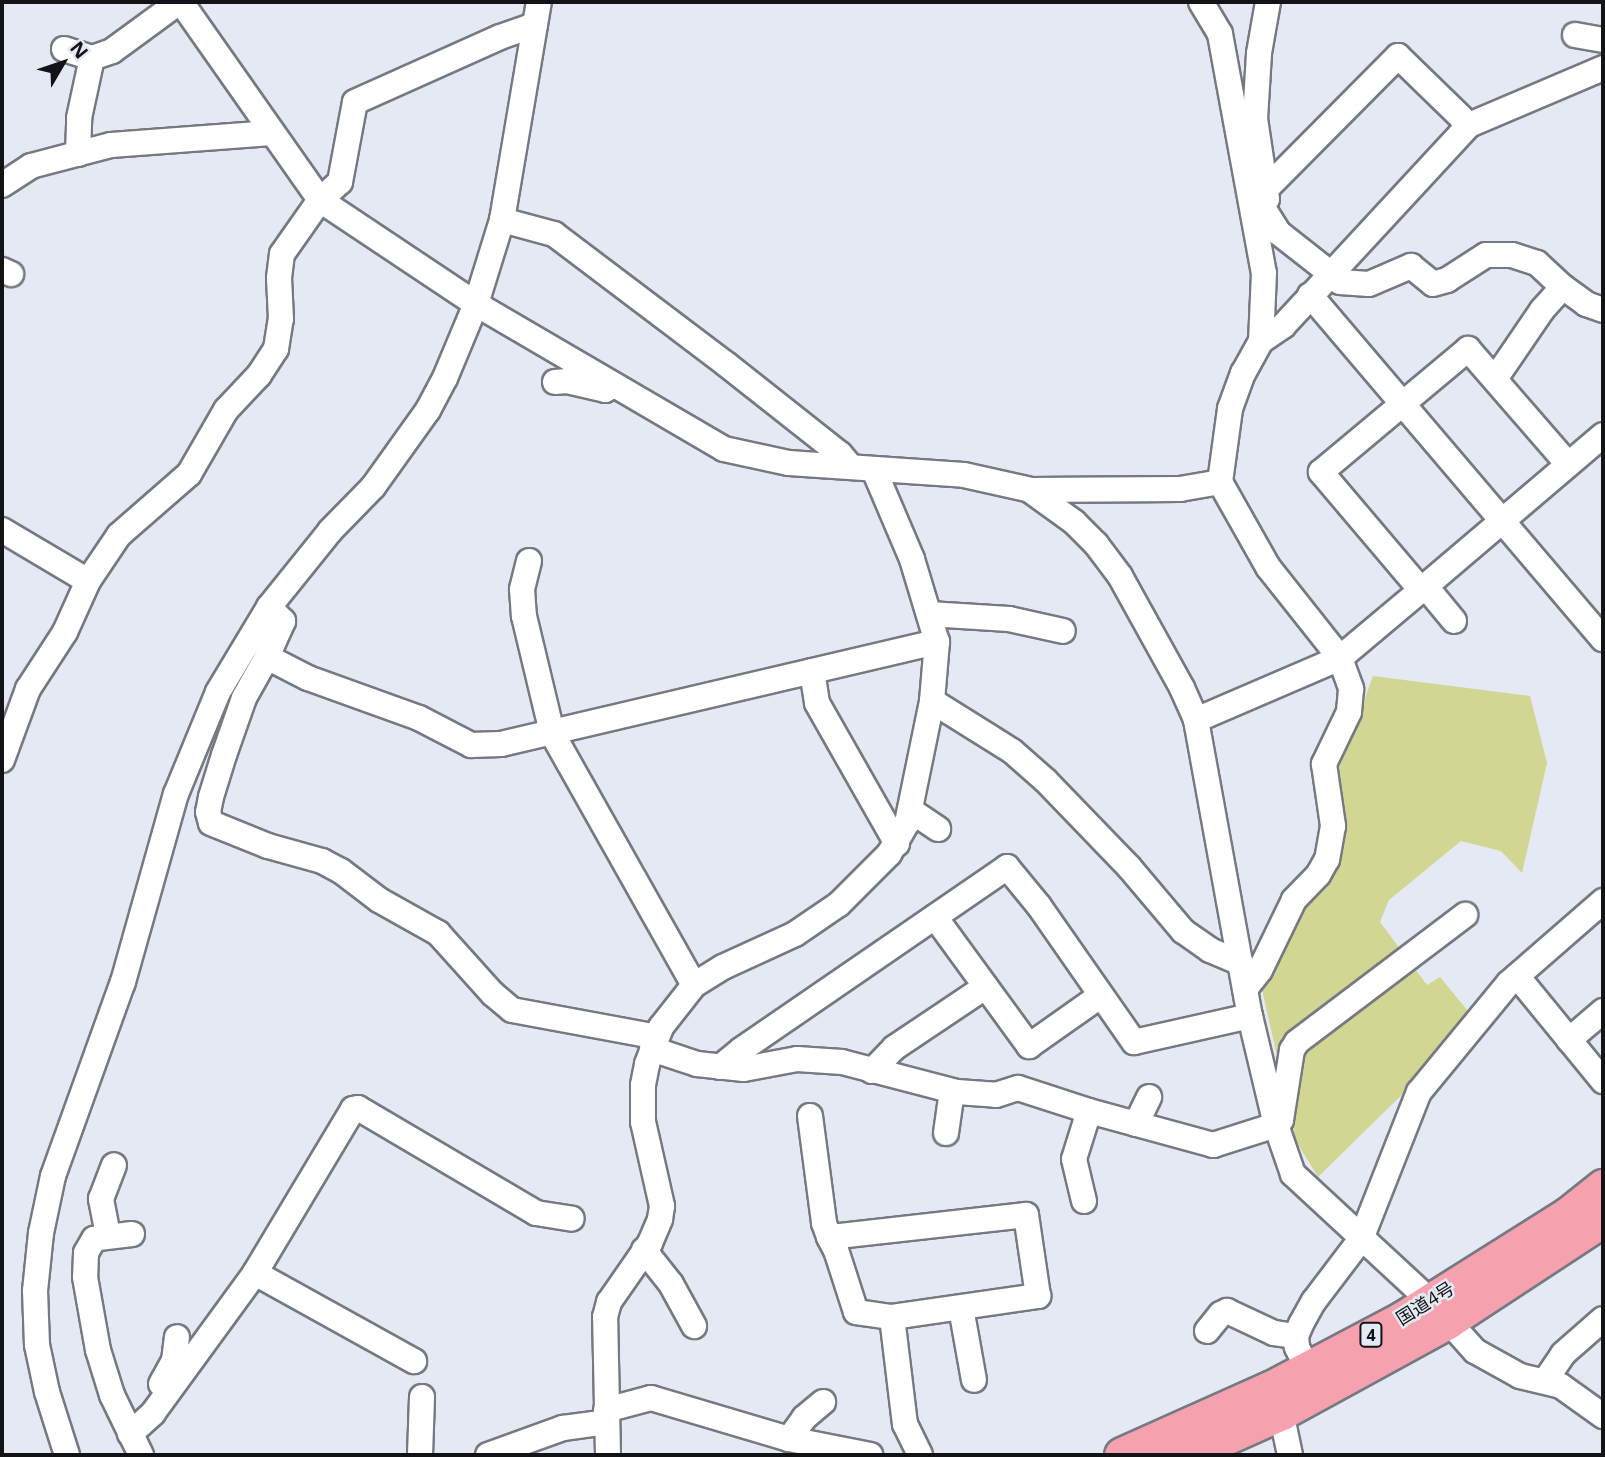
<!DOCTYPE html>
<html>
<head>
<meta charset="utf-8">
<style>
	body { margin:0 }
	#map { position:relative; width:1605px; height:1457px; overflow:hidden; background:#e4e9f3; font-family:"Open Sans","Noto Sans JP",sans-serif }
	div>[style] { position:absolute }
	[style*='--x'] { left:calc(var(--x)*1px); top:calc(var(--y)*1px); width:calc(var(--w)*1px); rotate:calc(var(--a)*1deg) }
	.green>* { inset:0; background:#d1d693 }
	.roads { filter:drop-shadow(2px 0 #757982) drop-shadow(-2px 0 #757982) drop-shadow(0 2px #757982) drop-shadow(0 -2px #757982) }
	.minor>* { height:24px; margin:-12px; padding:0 12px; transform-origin:12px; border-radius:12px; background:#fff }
	.highway>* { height:35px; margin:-17.5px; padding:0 17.5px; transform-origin:17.5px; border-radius:17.5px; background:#f6a2ae }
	span { translate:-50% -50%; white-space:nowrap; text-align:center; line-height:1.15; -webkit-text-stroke:5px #e4e9f3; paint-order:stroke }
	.shield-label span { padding:2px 5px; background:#e4e9f3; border:2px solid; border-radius:5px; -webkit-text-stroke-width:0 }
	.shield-label { font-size:16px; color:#111316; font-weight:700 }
	.street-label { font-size:18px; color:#111316 }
	.frame { position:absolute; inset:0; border:4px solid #111316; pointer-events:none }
	.north { position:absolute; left:28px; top:28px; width:70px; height:70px; -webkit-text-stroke:5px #e4e9f3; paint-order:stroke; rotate:51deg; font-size:19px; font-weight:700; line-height:28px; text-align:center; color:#111316 }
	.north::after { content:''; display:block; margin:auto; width:24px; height:32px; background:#111316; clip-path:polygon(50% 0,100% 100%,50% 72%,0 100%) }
</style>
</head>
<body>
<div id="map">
	<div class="green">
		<div style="clip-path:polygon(1373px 676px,1530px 696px,1547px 763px,1522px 873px,1501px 851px,1461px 841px,1389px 900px,1380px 922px,1427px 985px,1440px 977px,1473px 1017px,1427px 1070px,1318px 1177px,1296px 1141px,1261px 985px,1299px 906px,1328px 876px,1332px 772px,1346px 751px)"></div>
	</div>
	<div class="roads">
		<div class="minor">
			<div style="--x:181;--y:2;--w:242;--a:54.9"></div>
			<div style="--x:320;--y:200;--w:187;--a:33.7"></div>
			<div style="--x:476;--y:304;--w:287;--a:30.3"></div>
			<div style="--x:724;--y:449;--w:66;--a:12.2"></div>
			<div style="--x:789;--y:463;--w:175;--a:3.9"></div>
			<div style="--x:964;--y:475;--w:69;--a:12.6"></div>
			<div style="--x:1031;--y:490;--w:149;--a:-0.4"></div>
			<div style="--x:1180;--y:489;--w:41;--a:-9.9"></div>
			<div style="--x:1201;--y:2;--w:37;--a:59"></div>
			<div style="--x:1220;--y:34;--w:243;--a:79.6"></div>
			<div style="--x:1264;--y:273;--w:68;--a:92.5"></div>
			<div style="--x:1261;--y:341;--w:37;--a:119"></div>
			<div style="--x:1243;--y:373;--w:38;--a:110"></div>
			<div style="--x:1230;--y:409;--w:74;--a:97.8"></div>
			<div style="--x:1220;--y:482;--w:98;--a:60.5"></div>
			<div style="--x:1268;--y:567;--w:116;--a:51.6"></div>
			<div style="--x:1340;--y:658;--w:33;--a:70"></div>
			<div style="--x:1351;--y:689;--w:23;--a:95"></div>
			<div style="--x:1349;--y:712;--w:58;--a:115.7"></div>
			<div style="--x:1324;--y:764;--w:63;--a:81.7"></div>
			<div style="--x:1333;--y:826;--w:34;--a:100"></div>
			<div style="--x:1327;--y:859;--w:18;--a:119"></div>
			<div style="--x:1318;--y:875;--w:35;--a:134"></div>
			<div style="--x:1294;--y:900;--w:78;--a:115.9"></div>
			<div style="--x:1260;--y:970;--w:24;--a:128"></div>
			<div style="--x:1575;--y:35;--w:28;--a:10"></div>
			<div style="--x:64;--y:49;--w:29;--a:18"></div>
			<div style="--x:92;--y:58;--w:21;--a:-19"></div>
			<div style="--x:112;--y:51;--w:83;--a:-36.2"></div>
			<div style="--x:78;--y:154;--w:36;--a:-88"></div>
			<div style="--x:79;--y:118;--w:61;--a:-77.8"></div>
			<div style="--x:2;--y:185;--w:35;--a:-33"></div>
			<div style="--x:31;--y:166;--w:83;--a:-14.7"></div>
			<div style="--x:111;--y:145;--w:161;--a:-4.3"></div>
			<div style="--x:1267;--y:188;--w:186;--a:-45.2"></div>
			<div style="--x:1398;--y:56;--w:99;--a:44.2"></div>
			<div style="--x:1267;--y:199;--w:81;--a:-98.5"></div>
			<div style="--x:1255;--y:119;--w:66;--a:-86.5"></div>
			<div style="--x:1259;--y:53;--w:52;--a:-80"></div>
			<div style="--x:1255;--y:217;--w:12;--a:-14"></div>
			<div style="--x:1267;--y:214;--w:22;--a:58"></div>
			<div style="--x:1279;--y:233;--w:65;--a:38.1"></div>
			<div style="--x:502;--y:220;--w:54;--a:15.1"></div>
			<div style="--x:554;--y:234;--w:216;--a:37.1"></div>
			<div style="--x:726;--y:364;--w:145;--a:38.3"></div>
			<div style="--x:840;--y:454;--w:16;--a:50"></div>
			<div style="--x:2;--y:270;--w:10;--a:24"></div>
			<div style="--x:1329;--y:275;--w:13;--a:32"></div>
			<div style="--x:1340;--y:282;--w:29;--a:4"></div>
			<div style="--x:1369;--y:284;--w:46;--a:-23.2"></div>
			<div style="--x:1411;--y:266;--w:28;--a:39"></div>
			<div style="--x:1433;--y:284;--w:15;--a:-16"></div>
			<div style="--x:1447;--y:280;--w:46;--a:-32.7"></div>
			<div style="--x:1486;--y:255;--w:26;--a:0"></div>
			<div style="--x:1512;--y:255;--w:26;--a:18"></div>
			<div style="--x:1537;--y:263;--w:35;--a:43"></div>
			<div style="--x:1310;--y:295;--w:452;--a:49.6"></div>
			<div style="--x:1261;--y:341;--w:27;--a:-34"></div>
			<div style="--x:1283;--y:326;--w:274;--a:-47.2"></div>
			<div style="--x:1469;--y:125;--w:146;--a:-23"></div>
			<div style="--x:1495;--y:379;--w:83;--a:-55.7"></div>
			<div style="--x:1542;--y:310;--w:31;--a:-48"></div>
			<div style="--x:1563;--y:287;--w:29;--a:36"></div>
			<div style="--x:1586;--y:304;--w:18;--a:19"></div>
			<div style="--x:555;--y:382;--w:12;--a:-5"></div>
			<div style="--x:567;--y:381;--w:39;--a:13"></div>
			<div style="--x:605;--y:390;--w:9;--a:-32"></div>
			<div style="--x:1031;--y:491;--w:53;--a:35.8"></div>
			<div style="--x:1074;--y:522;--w:31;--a:45"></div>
			<div style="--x:1096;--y:544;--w:40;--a:53"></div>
			<div style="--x:1120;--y:576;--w:128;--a:61"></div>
			<div style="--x:1182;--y:688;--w:35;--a:66"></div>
			<div style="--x:1196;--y:720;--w:301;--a:79.7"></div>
			<div style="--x:1250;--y:1016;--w:112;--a:76.6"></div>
			<div style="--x:1276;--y:1125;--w:52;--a:70.9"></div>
			<div style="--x:1293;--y:1174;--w:188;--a:42.8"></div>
			<div style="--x:1431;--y:1302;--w:66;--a:48.1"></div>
			<div style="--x:1475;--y:1351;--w:51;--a:29.1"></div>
			<div style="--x:1520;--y:1376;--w:42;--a:13.7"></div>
			<div style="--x:1561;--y:1386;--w:52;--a:35.5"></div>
			<div style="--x:2;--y:530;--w:100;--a:30.7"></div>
			<div style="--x:529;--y:561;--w:29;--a:104"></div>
			<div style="--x:522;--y:589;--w:27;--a:86"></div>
			<div style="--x:524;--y:616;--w:120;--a:76.5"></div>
			<div style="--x:552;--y:733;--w:289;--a:60.6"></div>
			<div style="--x:1426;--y:587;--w:44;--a:50.5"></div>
			<div style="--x:1421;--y:590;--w:239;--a:-40.4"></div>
			<div style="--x:269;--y:607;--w:20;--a:45"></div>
			<div style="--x:283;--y:621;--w:39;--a:114"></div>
			<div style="--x:267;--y:657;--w:46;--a:27.1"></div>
			<div style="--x:308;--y:678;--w:118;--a:19.8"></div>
			<div style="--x:419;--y:718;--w:59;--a:27.4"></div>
			<div style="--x:471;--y:745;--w:30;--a:-2"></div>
			<div style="--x:501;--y:744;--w:448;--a:-13.2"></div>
			<div style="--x:929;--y:614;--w:80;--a:3.6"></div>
			<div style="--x:1009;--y:619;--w:55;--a:12.5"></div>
			<div style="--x:267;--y:657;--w:47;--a:119.3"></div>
			<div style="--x:244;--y:698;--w:60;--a:109.3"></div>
			<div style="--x:224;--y:755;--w:44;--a:107.2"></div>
			<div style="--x:211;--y:797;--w:15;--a:101"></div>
			<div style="--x:208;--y:812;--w:11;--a:75"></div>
			<div style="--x:211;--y:823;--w:61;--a:22"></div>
			<div style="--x:268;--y:846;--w:56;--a:15.5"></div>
			<div style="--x:322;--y:861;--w:21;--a:28"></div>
			<div style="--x:341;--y:871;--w:48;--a:37.3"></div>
			<div style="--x:379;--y:900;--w:68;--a:29.2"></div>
			<div style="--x:438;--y:933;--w:82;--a:48"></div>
			<div style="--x:493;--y:994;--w:25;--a:40"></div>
			<div style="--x:512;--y:1010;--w:147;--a:10.5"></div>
			<div style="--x:812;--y:671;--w:32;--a:81"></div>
			<div style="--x:817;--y:703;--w:162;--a:60.4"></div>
			<div style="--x:932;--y:701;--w:94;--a:32"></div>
			<div style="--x:1012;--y:751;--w:45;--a:41.4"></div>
			<div style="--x:1046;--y:781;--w:120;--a:46"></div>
			<div style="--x:1129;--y:867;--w:84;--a:49.8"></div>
			<div style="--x:1183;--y:931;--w:33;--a:35"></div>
			<div style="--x:1210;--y:950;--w:34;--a:23"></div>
			<div style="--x:1196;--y:720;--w:157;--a:-23.3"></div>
			<div style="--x:1340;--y:658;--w:106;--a:-40"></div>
			<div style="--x:1421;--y:590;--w:155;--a:-130.3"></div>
			<div style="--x:1321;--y:472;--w:192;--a:-39.9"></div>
			<div style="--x:1468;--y:349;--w:152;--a:49"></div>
			<div style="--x:2;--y:760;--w:76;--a:-69.9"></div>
			<div style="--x:28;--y:689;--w:68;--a:-57"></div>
			<div style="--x:65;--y:632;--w:56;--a:-65.7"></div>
			<div style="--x:88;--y:581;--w:55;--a:-56"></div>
			<div style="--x:119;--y:535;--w:93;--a:-41.1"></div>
			<div style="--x:189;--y:474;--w:74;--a:-60"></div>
			<div style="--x:226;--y:410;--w:48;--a:-46.7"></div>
			<div style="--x:259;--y:375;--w:31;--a:-57"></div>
			<div style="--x:276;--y:349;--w:30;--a:-81"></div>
			<div style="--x:281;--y:319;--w:41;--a:-92.8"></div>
			<div style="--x:279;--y:278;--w:24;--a:-83"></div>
			<div style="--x:282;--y:254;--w:66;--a:-54.9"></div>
			<div style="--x:320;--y:200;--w:27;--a:-42"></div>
			<div style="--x:340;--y:182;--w:81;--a:-79.4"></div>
			<div style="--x:355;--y:102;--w:159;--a:-24.1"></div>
			<div style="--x:500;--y:37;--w:37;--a:-19"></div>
			<div style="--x:910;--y:810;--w:34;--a:34"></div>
			<div style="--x:935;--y:917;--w:160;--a:53.9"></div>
			<div style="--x:1029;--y:1046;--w:87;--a:-35.2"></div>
			<div style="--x:1517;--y:976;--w:136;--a:50.7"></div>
			<div style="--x:1569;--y:1040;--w:45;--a:-40.5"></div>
			<div style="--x:652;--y:1049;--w:47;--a:18.4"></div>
			<div style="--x:697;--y:1064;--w:47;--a:6.1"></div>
			<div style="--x:744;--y:1069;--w:54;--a:-10.7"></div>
			<div style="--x:797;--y:1059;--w:45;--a:3.8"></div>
			<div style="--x:842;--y:1062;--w:119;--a:14.6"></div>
			<div style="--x:957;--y:1092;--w:39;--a:4"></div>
			<div style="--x:996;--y:1095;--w:23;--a:-18"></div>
			<div style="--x:1018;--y:1088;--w:75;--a:17.9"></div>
			<div style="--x:1089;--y:1111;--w:129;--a:15.3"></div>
			<div style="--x:1213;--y:1145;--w:66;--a:-17.6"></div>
			<div style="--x:1276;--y:1125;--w:7;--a:-45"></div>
			<div style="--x:1281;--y:1120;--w:71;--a:-81.1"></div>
			<div style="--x:1292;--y:1050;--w:9;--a:-58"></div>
			<div style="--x:1297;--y:1042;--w:211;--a:-37.1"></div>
			<div style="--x:720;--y:1067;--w:27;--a:-39"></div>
			<div style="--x:741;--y:1050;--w:323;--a:-34.5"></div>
			<div style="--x:1007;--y:867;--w:50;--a:50.6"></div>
			<div style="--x:1039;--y:906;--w:166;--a:55.1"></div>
			<div style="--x:1134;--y:1042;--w:119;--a:-12.6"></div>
			<div style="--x:872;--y:1071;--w:32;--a:-46"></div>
			<div style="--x:894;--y:1048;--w:110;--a:-33.8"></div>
			<div style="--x:810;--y:1116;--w:108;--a:82.5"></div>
			<div style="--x:824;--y:1223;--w:15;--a:70"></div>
			<div style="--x:829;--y:1237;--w:15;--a:62"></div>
			<div style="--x:836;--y:1250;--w:65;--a:72.1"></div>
			<div style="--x:856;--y:1312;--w:36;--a:8"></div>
			<div style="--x:892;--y:1317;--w:148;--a:-8.2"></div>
			<div style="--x:1038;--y:1296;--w:82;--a:-98.4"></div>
			<div style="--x:1026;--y:1215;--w:198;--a:173.6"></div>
			<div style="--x:1136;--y:1124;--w:30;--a:-64"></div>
			<div style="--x:946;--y:1133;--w:42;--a:-81.9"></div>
			<div style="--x:1084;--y:1201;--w:43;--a:-103.4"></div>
			<div style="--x:1074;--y:1159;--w:50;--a:-72.6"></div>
			<div style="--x:132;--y:1234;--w:38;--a:173"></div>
			<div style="--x:94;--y:1239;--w:16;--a:120"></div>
			<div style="--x:86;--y:1253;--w:24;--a:92"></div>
			<div style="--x:85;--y:1277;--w:74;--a:79.9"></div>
			<div style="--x:98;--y:1350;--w:47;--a:72.7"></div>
			<div style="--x:112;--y:1395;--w:67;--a:64.2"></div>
			<div style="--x:108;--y:1235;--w:37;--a:-101"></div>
			<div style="--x:101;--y:1199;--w:36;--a:-69"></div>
			<div style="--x:644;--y:1250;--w:43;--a:51.5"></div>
			<div style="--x:671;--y:1284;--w:48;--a:61.3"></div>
			<div style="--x:255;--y:1273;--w:182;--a:29"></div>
			<div style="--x:961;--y:1308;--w:73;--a:79.8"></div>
			<div style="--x:892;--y:1317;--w:108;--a:83.1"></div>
			<div style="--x:905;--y:1424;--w:34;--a:64"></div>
			<div style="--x:1207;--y:1331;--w:22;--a:-51"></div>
			<div style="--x:1221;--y:1314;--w:7;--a:-27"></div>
			<div style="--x:1227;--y:1311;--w:52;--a:25.1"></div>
			<div style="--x:1274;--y:1333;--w:22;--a:8"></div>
			<div style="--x:1308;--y:1369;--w:25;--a:-117"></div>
			<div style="--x:1297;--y:1347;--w:11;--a:-95"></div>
			<div style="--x:1296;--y:1336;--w:13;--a:-67"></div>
			<div style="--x:1301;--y:1324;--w:26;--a:-61"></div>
			<div style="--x:1314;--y:1301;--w:78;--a:-52.8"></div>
			<div style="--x:1361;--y:1239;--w:158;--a:-68.5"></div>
			<div style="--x:1419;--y:1092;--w:141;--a:-50.5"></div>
			<div style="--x:1509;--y:983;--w:125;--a:-41.1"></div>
			<div style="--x:1545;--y:1381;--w:32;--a:-56"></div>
			<div style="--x:1563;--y:1354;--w:53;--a:-41.2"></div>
			<div style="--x:161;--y:1384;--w:26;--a:-61"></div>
			<div style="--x:174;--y:1361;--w:24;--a:-83"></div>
			<div style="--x:606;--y:1410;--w:47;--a:-14.9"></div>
			<div style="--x:651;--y:1398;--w:144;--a:16.5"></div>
			<div style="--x:789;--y:1439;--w:83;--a:11.2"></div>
			<div style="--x:1281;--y:1412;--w:44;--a:78.2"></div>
			<div style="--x:130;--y:1434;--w:31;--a:-42"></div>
			<div style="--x:153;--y:1413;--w:173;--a:-53.9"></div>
			<div style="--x:255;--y:1273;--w:191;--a:-59.1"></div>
			<div style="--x:353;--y:1109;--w:5;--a:-11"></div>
			<div style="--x:358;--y:1108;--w:207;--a:30.5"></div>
			<div style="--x:536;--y:1213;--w:36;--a:9"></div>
			<div style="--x:789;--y:1439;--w:26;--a:-54"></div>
			<div style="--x:804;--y:1418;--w:25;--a:-40"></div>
			<div style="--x:67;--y:1455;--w:66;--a:-107.6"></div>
			<div style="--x:47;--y:1392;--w:48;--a:-102"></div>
			<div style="--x:37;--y:1345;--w:54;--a:-92.1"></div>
			<div style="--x:35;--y:1291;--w:58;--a:-84.1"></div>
			<div style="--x:41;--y:1233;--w:58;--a:-78.1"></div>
			<div style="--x:53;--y:1176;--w:206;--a:-70.2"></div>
			<div style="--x:123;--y:982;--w:195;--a:-74.3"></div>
			<div style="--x:176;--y:794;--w:110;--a:-67.6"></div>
			<div style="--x:218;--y:692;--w:99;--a:-59"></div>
			<div style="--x:269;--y:607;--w:97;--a:-51.2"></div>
			<div style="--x:330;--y:531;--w:62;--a:-45.7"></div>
			<div style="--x:373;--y:487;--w:95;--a:-54.5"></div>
			<div style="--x:428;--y:410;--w:36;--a:-62"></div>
			<div style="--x:445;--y:378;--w:80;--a:-67.3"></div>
			<div style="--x:476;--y:304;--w:88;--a:-72.8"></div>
			<div style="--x:502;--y:220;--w:221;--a:-80.4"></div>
			<div style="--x:420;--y:1455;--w:58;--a:-88"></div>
			<div style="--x:488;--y:1455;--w:80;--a:-19.8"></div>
			<div style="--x:563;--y:1428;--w:44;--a:-7.8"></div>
			<div style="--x:608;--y:1455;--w:138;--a:-91.2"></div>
			<div style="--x:605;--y:1317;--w:16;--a:-75"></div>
			<div style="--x:609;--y:1302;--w:72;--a:-55.2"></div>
			<div style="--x:650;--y:1243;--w:26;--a:-67"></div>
			<div style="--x:660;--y:1219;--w:13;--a:-81"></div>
			<div style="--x:662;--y:1206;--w:86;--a:-102.7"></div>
			<div style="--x:643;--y:1122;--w:37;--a:-90"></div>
			<div style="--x:643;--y:1085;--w:21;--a:-79"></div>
			<div style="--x:647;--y:1064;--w:40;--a:-69"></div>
			<div style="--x:661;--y:1027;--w:53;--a:-51.8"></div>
			<div style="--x:694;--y:985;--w:34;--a:-32"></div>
			<div style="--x:723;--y:967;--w:79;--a:-24.6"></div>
			<div style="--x:795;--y:934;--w:53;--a:-34.3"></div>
			<div style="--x:839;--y:904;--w:71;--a:-45"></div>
			<div style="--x:889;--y:854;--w:36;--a:-60"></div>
			<div style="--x:907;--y:823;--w:125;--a:-78.4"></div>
			<div style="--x:932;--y:701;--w:59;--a:-85.2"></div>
			<div style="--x:937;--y:642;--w:87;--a:-106.8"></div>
			<div style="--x:912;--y:559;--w:97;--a:-113.1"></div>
		</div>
		<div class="highway">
			<div style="--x:1122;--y:1455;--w:164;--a:-24.1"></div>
			<div style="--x:1272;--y:1388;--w:146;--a:-27.8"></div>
			<div style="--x:1401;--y:1320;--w:197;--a:-32.2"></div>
			<div style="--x:1568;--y:1215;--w:45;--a:-38.7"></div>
			<div style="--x:1185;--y:1455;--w:105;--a:-24.1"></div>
			<div style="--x:1281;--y:1412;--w:189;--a:-28.7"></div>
			<div style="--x:1447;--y:1321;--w:181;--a:-33.3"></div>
		</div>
	</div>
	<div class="shield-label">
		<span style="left:1371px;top:1335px">4</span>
	</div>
	<div class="street-label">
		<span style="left:1425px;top:1303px;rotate:-32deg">国道4号</span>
	</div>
	<div class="frame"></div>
	<div class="north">N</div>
</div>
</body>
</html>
